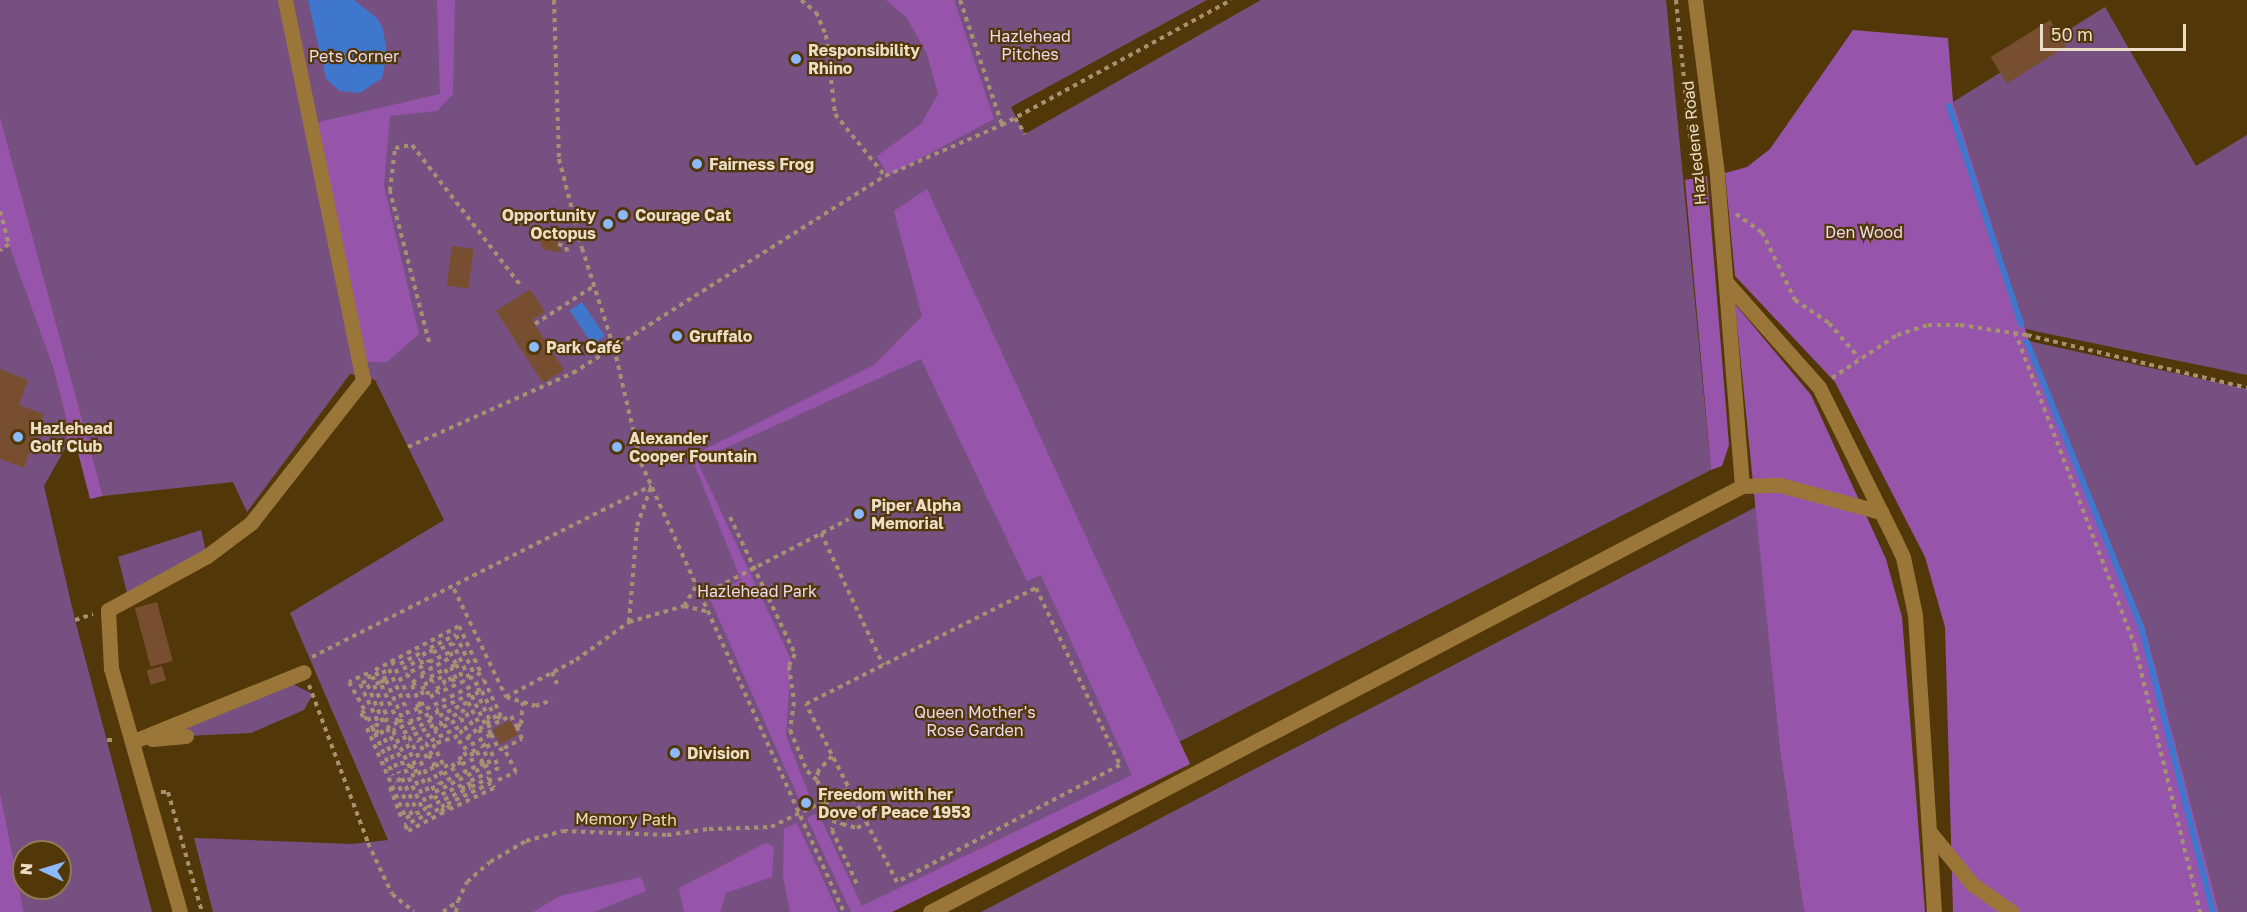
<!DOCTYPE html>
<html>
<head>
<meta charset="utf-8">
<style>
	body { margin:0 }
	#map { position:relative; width:2247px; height:912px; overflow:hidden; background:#523808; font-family:"Golos Text",sans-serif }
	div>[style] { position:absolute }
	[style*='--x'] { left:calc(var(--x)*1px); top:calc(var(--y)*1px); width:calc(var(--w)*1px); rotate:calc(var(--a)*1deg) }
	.green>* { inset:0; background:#775082 }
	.forest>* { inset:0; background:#9655aa }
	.water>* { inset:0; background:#3e77cb; transform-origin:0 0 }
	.stream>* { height:6px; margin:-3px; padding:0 3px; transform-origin:3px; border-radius:3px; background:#3e77cb }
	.building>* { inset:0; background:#774f30; transform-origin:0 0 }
	.path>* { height:4px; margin-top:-2px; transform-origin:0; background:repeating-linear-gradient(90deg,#a69270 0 4.5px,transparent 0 9px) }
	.minor>* { height:15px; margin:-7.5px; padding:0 7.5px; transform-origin:7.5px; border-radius:7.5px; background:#9b7639 }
	.dots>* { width:16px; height:16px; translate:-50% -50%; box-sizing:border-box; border:3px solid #523808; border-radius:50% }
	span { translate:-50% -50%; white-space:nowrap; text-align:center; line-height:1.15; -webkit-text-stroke:4.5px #523808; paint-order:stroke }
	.park-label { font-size:16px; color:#ebdaf0 }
	.poi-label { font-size:16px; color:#ecddc6; font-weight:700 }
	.left { translate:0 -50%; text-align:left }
	.right { translate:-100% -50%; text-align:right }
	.street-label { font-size:16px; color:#ecddc6 }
	.north { position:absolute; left:12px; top:840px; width:60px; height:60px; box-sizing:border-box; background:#523808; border:2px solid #907a54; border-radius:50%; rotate:274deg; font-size:16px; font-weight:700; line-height:24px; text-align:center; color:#ecddc6 }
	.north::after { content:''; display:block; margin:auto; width:21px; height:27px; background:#8cb9fc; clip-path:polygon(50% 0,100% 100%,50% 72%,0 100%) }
	.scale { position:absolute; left:2040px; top:24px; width:146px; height:27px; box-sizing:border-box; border:3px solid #ecddc6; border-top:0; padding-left:8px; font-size:18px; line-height:21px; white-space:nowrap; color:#ecddc6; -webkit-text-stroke:4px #523808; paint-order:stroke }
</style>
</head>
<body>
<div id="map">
	<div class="green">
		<div style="clip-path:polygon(0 0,1207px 0,1011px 107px,1025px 134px,1261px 0,1666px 0,1711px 470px,1179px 742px,1190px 764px,892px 912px,213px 912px,194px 838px,352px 844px,388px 840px,290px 613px,444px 520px,375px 380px,350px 374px,247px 512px,233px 482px,103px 496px,0 116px)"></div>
		<div style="clip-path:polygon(2105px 7px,2196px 166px,2247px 135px,2247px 375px,2025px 329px,1953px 102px)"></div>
		<div style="clip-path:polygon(evenodd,9px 244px,53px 368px,68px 426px,66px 447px,44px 486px,75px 620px,152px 912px,24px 912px,0 791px,0 251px,9px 244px,24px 852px,60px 852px,60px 888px,24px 888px,24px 852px)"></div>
		<div style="clip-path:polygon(2029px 341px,2247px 389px,2247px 912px,2219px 912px,2145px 627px)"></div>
		<div style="clip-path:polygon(1756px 507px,1780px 751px,1804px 912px,981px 912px)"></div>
		<div style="clip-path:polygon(201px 530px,207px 556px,128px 597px,118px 557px)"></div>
		<div style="clip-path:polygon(288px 682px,313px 694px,304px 710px,251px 733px,186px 736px,183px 725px)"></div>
	</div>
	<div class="forest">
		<div style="clip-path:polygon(437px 0,455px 0,453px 94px,437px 111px,390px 116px,384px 186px,419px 334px,387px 362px,364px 362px,310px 124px,440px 94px)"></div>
		<div style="clip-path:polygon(886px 0,954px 0,994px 119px,888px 176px,877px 156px,921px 124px,938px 94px,927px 54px,907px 18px)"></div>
		<div style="clip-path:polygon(1853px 30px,1948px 38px,1953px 102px,2029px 341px,2145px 627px,2219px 912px,1953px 912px,1945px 627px,1925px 557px,1835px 382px,1735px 276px,1725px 173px,1747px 167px,1770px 149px)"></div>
		<div style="clip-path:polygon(0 116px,103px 496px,90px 499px,75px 441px,66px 447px,68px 426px,53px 368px,9px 245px,0 251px)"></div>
		<div style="clip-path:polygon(1707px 176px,1729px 445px,1722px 466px,1711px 470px,1685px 180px)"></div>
		<div style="clip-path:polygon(927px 189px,1190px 764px,892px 912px,851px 912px,807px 818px,818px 813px,862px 906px,1132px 775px,1041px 575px,1027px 581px,921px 359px,697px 461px,791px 660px,786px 736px,812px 802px,802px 806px,709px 597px,741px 580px,691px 456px,874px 365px,922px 316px,894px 211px)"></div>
		<div style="clip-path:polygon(1735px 304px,1811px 395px,1886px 559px,1902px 617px,1925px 912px,1804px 912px,1780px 751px)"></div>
		<div style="clip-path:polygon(0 791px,24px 912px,0 912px)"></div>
		<div style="clip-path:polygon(797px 823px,838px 912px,790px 912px,783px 876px,784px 829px)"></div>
		<div style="clip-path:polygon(766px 843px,774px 847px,772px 877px,726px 893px,720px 912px,684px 912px,679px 888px)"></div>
		<div style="clip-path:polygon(641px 877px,646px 891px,594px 912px,533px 912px,560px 896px)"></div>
	</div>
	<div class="water">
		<div style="clip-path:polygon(308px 0,354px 0,377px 18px,383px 29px,387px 54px,382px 78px,360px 93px,340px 91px,326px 79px)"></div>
		<div style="left:582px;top:302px;width:41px;height:15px;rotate:56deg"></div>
	</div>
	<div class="stream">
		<div style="--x:1949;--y:106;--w:230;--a:71.7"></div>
		<div style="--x:2027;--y:342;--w:310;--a:68.2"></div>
		<div style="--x:2142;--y:630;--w:291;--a:75.9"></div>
	</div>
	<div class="building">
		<div style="left:2050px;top:20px;width:31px;height:70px;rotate:58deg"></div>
		<div style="clip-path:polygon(536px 233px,554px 236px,562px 253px,543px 249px)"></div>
		<div style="left:452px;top:246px;width:22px;height:40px;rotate:8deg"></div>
		<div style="clip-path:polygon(530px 289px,545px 312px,532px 320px,564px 370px,543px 383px,496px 311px)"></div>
		<div style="clip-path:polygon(0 369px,28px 380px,19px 405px,44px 414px,24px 468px,0 459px)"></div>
		<div style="left:157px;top:602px;width:61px;height:23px;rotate:75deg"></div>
		<div style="left:162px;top:666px;width:15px;height:16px;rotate:74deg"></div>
		<div style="left:510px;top:720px;width:17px;height:20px;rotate:62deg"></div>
	</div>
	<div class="path">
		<div style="--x:554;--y:0;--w:159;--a:88.2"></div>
		<div style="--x:559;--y:159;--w:92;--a:75.5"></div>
		<div style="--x:582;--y:248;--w:105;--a:72.3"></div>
		<div style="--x:614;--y:348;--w:118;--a:76.8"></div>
		<div style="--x:641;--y:463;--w:493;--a:65.7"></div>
		<div style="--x:801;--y:0;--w:19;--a:39"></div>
		<div style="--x:816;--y:12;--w:25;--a:67"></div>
		<div style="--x:826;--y:35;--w:80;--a:83.5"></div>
		<div style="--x:835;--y:114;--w:80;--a:51.1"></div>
		<div style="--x:960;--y:0;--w:132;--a:71.4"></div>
		<div style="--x:1676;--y:0;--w:139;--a:84.2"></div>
		<div style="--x:1690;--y:138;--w:7;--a:16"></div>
		<div style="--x:1015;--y:118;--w:19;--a:58"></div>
		<div style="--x:0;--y:211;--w:34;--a:75"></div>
		<div style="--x:9;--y:244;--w:11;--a:142"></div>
		<div style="--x:1736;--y:214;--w:32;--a:35"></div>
		<div style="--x:1762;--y:232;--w:76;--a:64.1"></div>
		<div style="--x:1795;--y:300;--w:41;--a:34.1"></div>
		<div style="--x:1829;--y:323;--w:46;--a:49.4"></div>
		<div style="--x:558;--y:244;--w:9;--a:21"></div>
		<div style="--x:566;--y:247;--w:9;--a:72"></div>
		<div style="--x:535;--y:324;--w:70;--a:-32.8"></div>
		<div style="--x:2015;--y:332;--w:337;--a:69.1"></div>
		<div style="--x:2135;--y:647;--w:273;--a:76.2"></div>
		<div style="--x:429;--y:342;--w:156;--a:-104.5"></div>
		<div style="--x:390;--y:191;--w:43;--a:-83.4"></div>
		<div style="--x:395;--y:148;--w:17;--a:-10"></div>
		<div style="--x:412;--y:145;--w:178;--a:52.3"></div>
		<div style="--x:1832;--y:378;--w:78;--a:-33.5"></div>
		<div style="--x:1897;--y:335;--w:33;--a:-18"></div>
		<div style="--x:1928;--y:325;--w:32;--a:0"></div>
		<div style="--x:1960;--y:325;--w:68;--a:8.5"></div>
		<div style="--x:2027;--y:335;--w:226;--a:13.5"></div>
		<div style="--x:408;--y:447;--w:181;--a:-24.2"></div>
		<div style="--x:573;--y:373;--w:369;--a:-32.3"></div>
		<div style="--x:885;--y:176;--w:128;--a:-23.6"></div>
		<div style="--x:1002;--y:125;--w:261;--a:-28.6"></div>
		<div style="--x:730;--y:517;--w:152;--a:64.6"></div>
		<div style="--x:795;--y:654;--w:13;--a:117"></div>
		<div style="--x:789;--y:666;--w:36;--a:82"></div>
		<div style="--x:794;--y:702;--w:28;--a:98"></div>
		<div style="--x:790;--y:730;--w:44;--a:67.5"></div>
		<div style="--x:807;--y:771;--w:13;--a:42"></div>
		<div style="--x:821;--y:533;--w:146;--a:64.8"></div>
		<div style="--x:1036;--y:588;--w:196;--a:64.6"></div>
		<div style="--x:1120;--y:765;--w:252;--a:152.3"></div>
		<div style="--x:897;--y:882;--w:200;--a:-117.1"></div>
		<div style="--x:806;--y:704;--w:258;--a:-26.8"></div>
		<div style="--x:454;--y:589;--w:120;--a:64.3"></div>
		<div style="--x:506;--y:697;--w:30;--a:17"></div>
		<div style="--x:535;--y:706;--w:18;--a:-19"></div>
		<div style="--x:702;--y:595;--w:165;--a:-27.3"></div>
		<div style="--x:684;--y:606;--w:26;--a:-59"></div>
		<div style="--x:75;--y:620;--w:19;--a:-18"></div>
		<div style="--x:629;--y:622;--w:57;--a:-16.2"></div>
		<div style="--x:684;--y:606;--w:26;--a:13"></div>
		<div style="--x:312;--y:657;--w:380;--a:-26.8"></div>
		<div style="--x:421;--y:660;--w:6;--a:72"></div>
		<div style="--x:423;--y:666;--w:19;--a:155"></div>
		<div style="--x:406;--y:674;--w:13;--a:42"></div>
		<div style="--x:416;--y:683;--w:4;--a:153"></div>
		<div style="--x:412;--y:685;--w:22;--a:68"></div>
		<div style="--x:420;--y:705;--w:7;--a:-27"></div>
		<div style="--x:392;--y:661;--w:45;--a:65.1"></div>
		<div style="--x:400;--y:664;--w:26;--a:-28"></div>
		<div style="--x:423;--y:652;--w:12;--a:59"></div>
		<div style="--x:429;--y:662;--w:23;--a:-25"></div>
		<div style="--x:450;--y:652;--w:13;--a:63"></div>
		<div style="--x:403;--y:669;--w:20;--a:-30"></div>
		<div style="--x:552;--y:672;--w:13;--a:67"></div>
		<div style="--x:469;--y:678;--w:38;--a:-115"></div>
		<div style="--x:453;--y:643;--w:23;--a:155"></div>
		<div style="--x:432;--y:653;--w:5;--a:-112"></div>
		<div style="--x:430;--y:648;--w:29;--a:-27"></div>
		<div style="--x:456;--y:635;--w:45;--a:65.1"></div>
		<div style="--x:370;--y:679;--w:6;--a:-108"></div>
		<div style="--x:368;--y:673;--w:21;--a:155"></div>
		<div style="--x:349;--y:682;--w:33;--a:61"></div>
		<div style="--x:365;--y:711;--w:4;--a:153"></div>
		<div style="--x:361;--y:713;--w:7;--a:63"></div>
		<div style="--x:364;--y:719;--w:4;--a:-27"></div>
		<div style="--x:368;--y:717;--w:11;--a:68"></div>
		<div style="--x:371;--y:679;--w:8;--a:-23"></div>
		<div style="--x:378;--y:676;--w:7;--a:-117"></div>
		<div style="--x:375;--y:670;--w:95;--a:-27.6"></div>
		<div style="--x:459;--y:626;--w:52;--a:64.9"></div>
		<div style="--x:481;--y:673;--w:19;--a:155"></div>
		<div style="--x:464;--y:681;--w:29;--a:155"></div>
		<div style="--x:438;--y:693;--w:4;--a:-117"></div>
		<div style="--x:436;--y:689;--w:10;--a:-29"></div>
		<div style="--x:445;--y:684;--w:8;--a:-113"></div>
		<div style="--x:442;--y:677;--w:11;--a:153"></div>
		<div style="--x:432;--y:682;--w:5;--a:-112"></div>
		<div style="--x:430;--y:677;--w:17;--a:-28"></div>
		<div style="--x:445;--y:669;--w:13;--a:63"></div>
		<div style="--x:451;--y:681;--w:5;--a:-22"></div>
		<div style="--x:456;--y:679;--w:13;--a:-113"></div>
		<div style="--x:451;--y:667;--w:6;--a:-31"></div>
		<div style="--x:456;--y:664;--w:19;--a:65"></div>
		<div style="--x:386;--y:680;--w:8;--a:-120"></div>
		<div style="--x:382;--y:673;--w:8;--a:-30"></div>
		<div style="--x:389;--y:669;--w:58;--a:66.5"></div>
		<div style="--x:412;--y:722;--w:21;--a:155"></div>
		<div style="--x:393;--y:731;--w:41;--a:65.3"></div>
		<div style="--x:410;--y:768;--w:6;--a:-31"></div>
		<div style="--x:415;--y:765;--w:34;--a:-111"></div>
		<div style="--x:403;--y:733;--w:32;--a:-24"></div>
		<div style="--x:432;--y:720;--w:7;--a:-117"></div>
		<div style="--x:429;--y:714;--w:19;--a:155"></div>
		<div style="--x:380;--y:682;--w:7;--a:153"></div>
		<div style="--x:374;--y:685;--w:37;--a:68"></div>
		<div style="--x:388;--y:719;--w:6;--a:149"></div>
		<div style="--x:383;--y:722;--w:44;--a:-112.5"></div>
		<div style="--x:366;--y:681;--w:7;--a:153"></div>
		<div style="--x:360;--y:684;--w:44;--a:64.6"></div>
		<div style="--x:379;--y:724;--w:8;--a:157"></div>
		<div style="--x:372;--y:727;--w:7;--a:63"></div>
		<div style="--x:375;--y:733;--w:7;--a:-27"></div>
		<div style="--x:381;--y:730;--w:47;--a:67.3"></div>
		<div style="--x:309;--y:685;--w:169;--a:69.5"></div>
		<div style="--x:368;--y:843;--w:56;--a:64.8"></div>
		<div style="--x:392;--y:894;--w:28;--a:39"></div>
		<div style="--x:506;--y:697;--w:79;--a:-27.9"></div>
		<div style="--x:576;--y:660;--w:65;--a:-35.6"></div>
		<div style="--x:629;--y:622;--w:96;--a:-85.2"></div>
		<div style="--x:637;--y:526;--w:41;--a:-70.3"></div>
		<div style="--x:433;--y:698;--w:7;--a:-117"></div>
		<div style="--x:430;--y:692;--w:8;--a:157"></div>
		<div style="--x:423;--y:695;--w:6;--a:-108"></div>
		<div style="--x:421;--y:689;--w:7;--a:-27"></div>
		<div style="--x:427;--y:686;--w:13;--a:-117"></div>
		<div style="--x:421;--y:674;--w:35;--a:-29"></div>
		<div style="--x:420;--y:705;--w:5;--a:158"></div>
		<div style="--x:415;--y:707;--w:7;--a:63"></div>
		<div style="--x:418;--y:713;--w:74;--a:-26.6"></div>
		<div style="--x:484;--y:680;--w:40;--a:65"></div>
		<div style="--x:501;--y:716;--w:6;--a:149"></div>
		<div style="--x:496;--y:719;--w:34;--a:-117"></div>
		<div style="--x:481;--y:689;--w:5;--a:158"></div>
		<div style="--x:476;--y:691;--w:33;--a:65"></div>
		<div style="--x:490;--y:721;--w:6;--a:149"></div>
		<div style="--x:485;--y:724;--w:33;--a:-115"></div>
		<div style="--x:471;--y:694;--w:38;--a:155"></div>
		<div style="--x:436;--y:710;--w:7;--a:63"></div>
		<div style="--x:439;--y:716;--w:32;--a:-26"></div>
		<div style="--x:468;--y:702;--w:31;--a:63"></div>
		<div style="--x:482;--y:730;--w:7;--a:153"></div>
		<div style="--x:476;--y:733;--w:25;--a:-116"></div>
		<div style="--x:465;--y:710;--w:28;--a:154"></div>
		<div style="--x:440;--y:722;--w:6;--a:59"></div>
		<div style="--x:443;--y:727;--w:20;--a:-27"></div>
		<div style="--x:461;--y:718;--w:21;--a:65"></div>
		<div style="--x:470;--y:737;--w:16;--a:153"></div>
		<div style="--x:398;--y:722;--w:44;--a:-114.2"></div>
		<div style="--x:380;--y:682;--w:6;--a:-18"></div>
		<div style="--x:386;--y:680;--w:43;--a:67"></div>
		<div style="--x:403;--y:720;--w:5;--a:158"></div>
		<div style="--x:398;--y:722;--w:13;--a:151"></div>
		<div style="--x:387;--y:728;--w:90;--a:66.3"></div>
		<div style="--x:423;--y:810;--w:6;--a:-31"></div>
		<div style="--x:487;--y:727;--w:26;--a:-25"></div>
		<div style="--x:511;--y:716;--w:13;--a:61"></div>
		<div style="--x:517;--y:727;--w:5;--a:-37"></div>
		<div style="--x:521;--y:724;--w:22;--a:-85"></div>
		<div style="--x:367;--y:728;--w:98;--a:66.6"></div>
		<div style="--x:406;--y:818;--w:7;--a:-27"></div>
		<div style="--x:412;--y:815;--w:37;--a:-114"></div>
		<div style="--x:397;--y:781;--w:6;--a:-31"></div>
		<div style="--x:402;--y:778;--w:44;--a:65.8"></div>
		<div style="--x:375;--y:733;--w:46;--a:66.8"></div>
		<div style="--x:462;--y:734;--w:8;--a:-113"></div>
		<div style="--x:459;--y:727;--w:37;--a:154"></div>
		<div style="--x:426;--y:743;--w:14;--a:65"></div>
		<div style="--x:432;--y:756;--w:5;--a:158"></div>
		<div style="--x:427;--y:758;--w:20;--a:-117"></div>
		<div style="--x:418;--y:740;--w:21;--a:-25"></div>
		<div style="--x:437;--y:731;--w:7;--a:-117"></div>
		<div style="--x:434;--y:725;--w:28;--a:154"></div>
		<div style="--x:409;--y:737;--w:61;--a:64.7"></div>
		<div style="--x:435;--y:792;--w:55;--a:-27"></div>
		<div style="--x:484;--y:767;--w:4;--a:-104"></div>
		<div style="--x:491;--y:734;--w:18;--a:63"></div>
		<div style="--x:499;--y:750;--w:5;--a:-22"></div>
		<div style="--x:458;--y:736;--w:26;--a:162"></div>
		<div style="--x:433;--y:744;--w:25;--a:64"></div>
		<div style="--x:444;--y:767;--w:9;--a:-27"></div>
		<div style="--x:452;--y:763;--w:6;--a:59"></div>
		<div style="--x:455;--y:768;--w:15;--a:152"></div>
		<div style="--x:442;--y:775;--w:13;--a:-117"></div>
		<div style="--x:436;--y:763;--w:6;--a:149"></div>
		<div style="--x:431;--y:766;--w:20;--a:66"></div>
		<div style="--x:439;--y:784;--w:49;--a:-25.5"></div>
		<div style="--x:483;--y:763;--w:15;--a:-118"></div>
		<div style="--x:476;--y:750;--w:5;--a:158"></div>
		<div style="--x:471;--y:752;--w:8;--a:67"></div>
		<div style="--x:474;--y:759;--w:15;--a:157"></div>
		<div style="--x:460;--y:765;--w:6;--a:-108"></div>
		<div style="--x:458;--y:759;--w:9;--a:-21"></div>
		<div style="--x:466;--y:756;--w:8;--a:-113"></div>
		<div style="--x:463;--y:749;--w:32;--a:-28"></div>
		<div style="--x:491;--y:734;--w:8;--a:-120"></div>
		<div style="--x:107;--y:740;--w:8;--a:0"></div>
		<div style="--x:832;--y:756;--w:21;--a:133"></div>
		<div style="--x:818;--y:771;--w:9;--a:96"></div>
		<div style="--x:817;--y:780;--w:22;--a:69"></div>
		<div style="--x:825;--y:801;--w:29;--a:54"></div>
		<div style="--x:842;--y:824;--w:16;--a:15"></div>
		<div style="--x:857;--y:828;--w:10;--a:-29"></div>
		<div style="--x:484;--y:767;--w:7;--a:-27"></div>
		<div style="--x:490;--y:764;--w:20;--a:-114"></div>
		<div style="--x:482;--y:746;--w:5;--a:-22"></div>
		<div style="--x:487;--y:744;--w:27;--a:63"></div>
		<div style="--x:499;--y:768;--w:34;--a:156"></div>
		<div style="--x:468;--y:782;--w:6;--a:59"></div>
		<div style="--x:471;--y:787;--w:20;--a:-27"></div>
		<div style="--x:489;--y:778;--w:11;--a:63"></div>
		<div style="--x:494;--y:788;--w:49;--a:154.5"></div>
		<div style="--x:450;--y:809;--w:6;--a:-121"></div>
		<div style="--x:447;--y:804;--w:49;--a:-25.5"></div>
		<div style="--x:498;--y:780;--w:20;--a:-24"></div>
		<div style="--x:516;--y:772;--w:27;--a:-117"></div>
		<div style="--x:504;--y:748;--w:20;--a:-27"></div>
		<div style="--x:522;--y:739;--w:13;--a:-113"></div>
		<div style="--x:390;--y:787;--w:35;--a:70"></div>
		<div style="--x:464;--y:790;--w:5;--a:-112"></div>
		<div style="--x:462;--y:785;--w:33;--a:155"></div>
		<div style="--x:432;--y:799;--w:32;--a:-116"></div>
		<div style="--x:418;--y:770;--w:7;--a:153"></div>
		<div style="--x:412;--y:773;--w:38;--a:65"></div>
		<div style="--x:428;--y:807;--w:47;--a:-24.9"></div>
		<div style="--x:161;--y:792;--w:7;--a:0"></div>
		<div style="--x:168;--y:792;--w:125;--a:74.2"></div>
		<div style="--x:439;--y:809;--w:38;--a:155"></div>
		<div style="--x:405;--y:825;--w:7;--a:63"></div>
		<div style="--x:408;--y:831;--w:41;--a:-27.8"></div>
		<div style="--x:444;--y:812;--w:6;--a:-121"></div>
		<div style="--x:441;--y:807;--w:7;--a:-27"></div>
		<div style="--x:835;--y:819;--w:11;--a:105"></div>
		<div style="--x:832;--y:830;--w:60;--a:65.2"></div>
		<div style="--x:443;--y:912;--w:19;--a:-36"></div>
		<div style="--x:458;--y:901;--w:21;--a:-65"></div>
		<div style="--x:467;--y:882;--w:30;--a:-41"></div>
		<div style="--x:490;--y:862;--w:42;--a:-30.3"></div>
		<div style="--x:526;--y:841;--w:38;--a:-15"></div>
		<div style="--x:563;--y:831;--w:104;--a:2.2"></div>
		<div style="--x:667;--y:835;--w:42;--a:-8.1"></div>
		<div style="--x:709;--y:829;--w:62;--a:-1.8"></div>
		<div style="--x:771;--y:827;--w:87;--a:-26"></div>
		<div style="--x:456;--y:912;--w:11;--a:-80"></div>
	</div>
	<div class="minor">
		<div style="--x:1726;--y:282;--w:140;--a:48.5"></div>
		<div style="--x:1819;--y:387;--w:171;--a:63.6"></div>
		<div style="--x:1895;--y:540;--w:19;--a:65"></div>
		<div style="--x:1903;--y:557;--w:59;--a:78.3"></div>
		<div style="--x:1915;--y:615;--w:216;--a:86.3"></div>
		<div style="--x:1929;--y:831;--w:68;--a:50.9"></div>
		<div style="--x:1972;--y:884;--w:49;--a:35"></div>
		<div style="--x:1742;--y:486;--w:38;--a:-2"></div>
		<div style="--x:1780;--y:485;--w:105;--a:15"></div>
		<div style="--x:152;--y:739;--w:34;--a:-5"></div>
		<div style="--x:134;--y:741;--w:183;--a:-22.1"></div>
		<div style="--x:1929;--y:831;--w:81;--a:86.5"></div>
		<div style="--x:180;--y:912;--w:254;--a:-105.8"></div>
		<div style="--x:111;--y:668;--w:58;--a:-93"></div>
		<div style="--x:108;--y:610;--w:113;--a:-28.6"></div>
		<div style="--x:207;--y:556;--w:55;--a:-36.9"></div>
		<div style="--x:251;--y:523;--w:182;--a:-51.9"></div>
		<div style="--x:363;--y:380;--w:388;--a:-101.6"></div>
		<div style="--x:930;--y:912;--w:917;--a:-27.68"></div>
		<div style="--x:1742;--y:486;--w:313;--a:-94.6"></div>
		<div style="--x:1717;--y:174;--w:175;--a:-97.2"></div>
	</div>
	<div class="dots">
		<div style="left:796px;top:59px;background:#8cb9fc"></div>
		<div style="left:697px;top:164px;background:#8cb9fc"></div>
		<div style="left:623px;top:215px;background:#8cb9fc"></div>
		<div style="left:608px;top:224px;background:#8cb9fc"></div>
		<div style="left:677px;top:336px;background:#8cb9fc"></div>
		<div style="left:534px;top:347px;background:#8cb9fc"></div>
		<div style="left:18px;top:437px;background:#8cb9fc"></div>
		<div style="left:617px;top:447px;background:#8cb9fc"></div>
		<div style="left:859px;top:514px;background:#8cb9fc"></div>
		<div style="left:675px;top:753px;background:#8cb9fc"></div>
		<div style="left:806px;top:803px;background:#8cb9fc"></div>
	</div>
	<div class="park-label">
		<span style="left:1030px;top:45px">Hazlehead<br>Pitches</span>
		<span style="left:354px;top:56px">Pets Corner</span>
		<span style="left:1864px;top:232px">Den Wood</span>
		<span style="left:757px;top:591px">Hazlehead Park</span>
		<span style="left:975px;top:721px">Queen Mother's<br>Rose Garden</span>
	</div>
	<div class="poi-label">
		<span class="left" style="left:808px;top:59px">Responsibility<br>Rhino</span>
		<span class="left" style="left:709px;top:164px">Fairness Frog</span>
		<span class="right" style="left:596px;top:224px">Opportunity<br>Octopus</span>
		<span class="left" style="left:635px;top:215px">Courage Cat</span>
		<span class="left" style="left:689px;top:336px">Gruffalo</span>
		<span class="left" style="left:546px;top:347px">Park Café</span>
		<span class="left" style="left:30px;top:437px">Hazlehead<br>Golf Club</span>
		<span class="left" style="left:629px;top:447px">Alexander<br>Cooper Fountain</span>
		<span class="left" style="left:871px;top:514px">Piper Alpha<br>Memorial</span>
		<span class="left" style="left:687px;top:753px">Division</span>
		<span class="left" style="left:818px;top:803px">Freedom with her<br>Dove of Peace 1953</span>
	</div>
	<div class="street-label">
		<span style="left:1694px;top:143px;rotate:-96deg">Hazledene Road</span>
		<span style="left:626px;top:819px;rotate:1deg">Memory Path</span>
	</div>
	<div class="north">N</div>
	<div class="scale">50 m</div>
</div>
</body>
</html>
